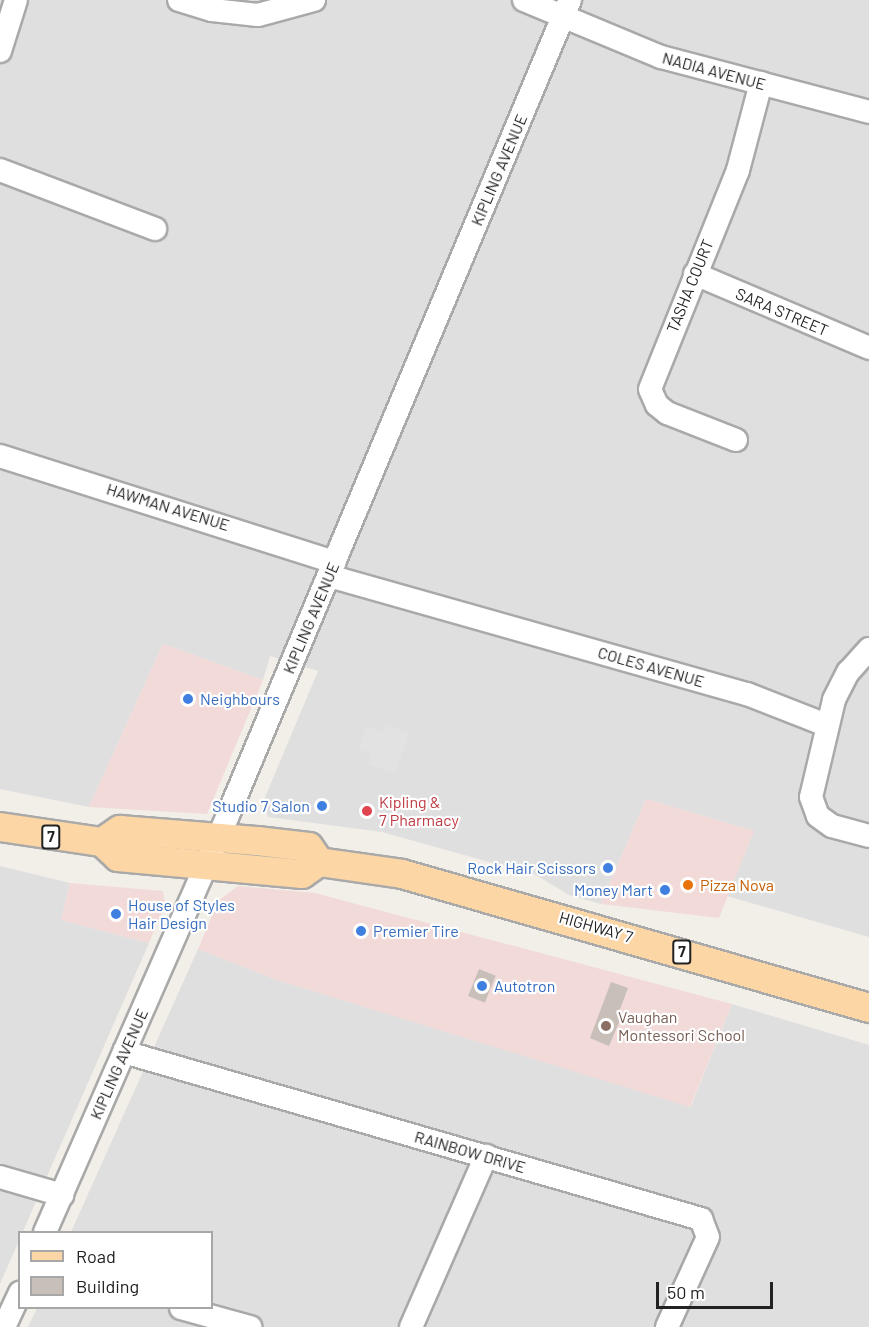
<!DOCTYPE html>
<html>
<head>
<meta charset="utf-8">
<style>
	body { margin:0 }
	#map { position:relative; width:869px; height:1327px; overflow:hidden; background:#f2efe9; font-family:Barlow,sans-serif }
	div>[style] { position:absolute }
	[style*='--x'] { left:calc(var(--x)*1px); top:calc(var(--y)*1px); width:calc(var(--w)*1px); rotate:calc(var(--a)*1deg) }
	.residential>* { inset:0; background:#e0dfdf }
	.commercial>* { inset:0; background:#f2dad9 }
	.parking>* { inset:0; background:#e2e2e2 }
	.building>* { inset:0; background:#c7bfb8; transform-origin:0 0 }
	.roads { filter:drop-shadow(2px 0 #a9a9a9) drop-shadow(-2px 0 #a9a9a9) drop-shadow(0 2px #a9a9a9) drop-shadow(0 -2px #a9a9a9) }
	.minor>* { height:22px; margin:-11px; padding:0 11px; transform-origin:11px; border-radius:11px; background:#fff }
	.major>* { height:28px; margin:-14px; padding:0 14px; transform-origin:14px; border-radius:14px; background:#fcd6a4 }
	.dots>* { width:16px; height:16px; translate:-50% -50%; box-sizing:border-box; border:3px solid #fff; border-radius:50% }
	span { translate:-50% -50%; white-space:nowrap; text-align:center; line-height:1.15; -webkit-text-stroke:4.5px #fff; paint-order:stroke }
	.shield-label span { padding:2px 4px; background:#fff; border:2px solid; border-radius:4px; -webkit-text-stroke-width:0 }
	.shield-label { font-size:15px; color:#222; font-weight:700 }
	.street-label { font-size:16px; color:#222 }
	.shop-label { font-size:16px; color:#366cbe }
	.left { translate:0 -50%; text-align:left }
	.right { translate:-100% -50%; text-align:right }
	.health-label { font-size:16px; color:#be3a42 }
	.food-label { font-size:16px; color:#c56008 }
	.education-label { font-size:16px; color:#785e54 }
	.legend { position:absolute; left:18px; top:1231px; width:195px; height:78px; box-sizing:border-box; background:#fff; border:2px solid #a7a7a7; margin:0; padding:8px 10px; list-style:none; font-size:18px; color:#222 }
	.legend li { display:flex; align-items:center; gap:12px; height:30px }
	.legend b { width:30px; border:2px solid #a7a7a7 }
	.scale { position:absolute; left:656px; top:1282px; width:117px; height:27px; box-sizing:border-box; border:3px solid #222; border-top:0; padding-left:8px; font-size:18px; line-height:21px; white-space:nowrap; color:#222; -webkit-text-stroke:4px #fff; paint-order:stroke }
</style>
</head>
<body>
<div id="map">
	<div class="residential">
		<div style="clip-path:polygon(0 0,869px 0,869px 937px,727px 896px,754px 831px,646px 799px,601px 904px,569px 895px,536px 875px,382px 832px,268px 817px,263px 802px,318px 671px,270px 656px,263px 680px,163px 644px,89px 807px,0 789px)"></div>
		<div style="clip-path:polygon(0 866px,70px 883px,61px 920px,149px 943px,0 1284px)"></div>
		<div style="clip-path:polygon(198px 949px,277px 980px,691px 1106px,732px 1004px,869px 1045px,869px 1327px,28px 1327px,37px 1308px,212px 1308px,212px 1232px,71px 1232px)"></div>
	</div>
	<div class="commercial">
		<div style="clip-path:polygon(163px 644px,263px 680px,207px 814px,89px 807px)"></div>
		<div style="clip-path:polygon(646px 799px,754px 831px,719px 918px,601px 904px)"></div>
		<div style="clip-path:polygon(70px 883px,163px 891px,165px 905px,149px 943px,61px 920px)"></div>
		<div style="clip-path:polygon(238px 886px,315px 893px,732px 1004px,690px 1107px,277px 980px,198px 949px,218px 901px)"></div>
	</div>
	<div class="parking">
		<div style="clip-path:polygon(386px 724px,410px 733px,394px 774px,369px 764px,372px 755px,358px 749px,367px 726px,383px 733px)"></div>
	</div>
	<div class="building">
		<div style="left:479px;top:969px;width:18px;height:29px;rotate:22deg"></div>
		<div style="clip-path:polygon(611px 982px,628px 988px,619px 1012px,623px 1013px,609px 1046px,590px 1038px)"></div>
	</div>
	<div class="roads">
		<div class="minor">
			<div style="--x:179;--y:0;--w:34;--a:17"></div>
			<div style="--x:212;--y:10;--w:46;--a:6.2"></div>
			<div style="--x:258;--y:15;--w:58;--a:-15"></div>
			<div style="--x:524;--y:0;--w:148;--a:22.6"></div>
			<div style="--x:661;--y:57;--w:215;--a:14.8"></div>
			<div style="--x:0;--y:51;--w:53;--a:-72.6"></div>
			<div style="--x:0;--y:170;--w:166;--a:20.8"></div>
			<div style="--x:695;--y:274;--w:189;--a:23"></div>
			<div style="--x:736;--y:440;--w:74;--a:-158.6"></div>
			<div style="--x:667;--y:413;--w:13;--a:-141"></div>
			<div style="--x:657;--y:405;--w:17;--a:-114"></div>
			<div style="--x:650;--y:389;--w:236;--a:-68.1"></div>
			<div style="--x:738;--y:170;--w:90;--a:-75.2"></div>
			<div style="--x:0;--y:456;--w:351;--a:17.6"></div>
			<div style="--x:329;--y:576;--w:434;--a:15.8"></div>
			<div style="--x:747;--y:694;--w:85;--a:21.4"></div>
			<div style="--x:869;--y:649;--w:31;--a:132"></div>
			<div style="--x:848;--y:672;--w:31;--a:117"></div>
			<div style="--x:834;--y:700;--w:100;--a:103.3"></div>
			<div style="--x:811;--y:797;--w:20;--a:70"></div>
			<div style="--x:818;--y:816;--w:17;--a:36"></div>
			<div style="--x:832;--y:826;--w:38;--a:15"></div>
			<div style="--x:124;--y:1052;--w:601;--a:16.14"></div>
			<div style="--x:701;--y:1219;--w:19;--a:69"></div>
			<div style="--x:708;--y:1237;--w:99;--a:114.5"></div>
			<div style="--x:0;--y:1177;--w:65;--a:16.2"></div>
			<div style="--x:45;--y:1232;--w:455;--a:-66.3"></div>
			<div style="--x:228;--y:815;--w:884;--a:-67.24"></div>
			<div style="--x:181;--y:1308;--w:72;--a:15.4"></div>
			<div style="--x:4;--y:1327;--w:38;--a:-65"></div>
			<div style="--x:411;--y:1327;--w:187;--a:-66.3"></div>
		</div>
		<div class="major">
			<div style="--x:0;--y:827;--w:103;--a:8.4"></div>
			<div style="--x:102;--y:842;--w:22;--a:43"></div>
			<div style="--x:118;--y:857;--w:185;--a:5.3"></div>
			<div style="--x:302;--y:874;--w:21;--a:-35"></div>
			<div style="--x:319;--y:862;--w:84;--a:8.2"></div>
			<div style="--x:402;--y:874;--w:486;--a:16"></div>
			<div style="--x:102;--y:842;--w:22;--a:-34"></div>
			<div style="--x:120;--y:830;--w:137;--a:4.6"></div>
			<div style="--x:257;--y:841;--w:52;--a:6.6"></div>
			<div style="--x:309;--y:847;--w:18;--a:56"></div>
		</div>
	</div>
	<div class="dots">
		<div style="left:188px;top:699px;background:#3f7fe0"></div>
		<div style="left:322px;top:806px;background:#3f7fe0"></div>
		<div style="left:367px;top:811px;background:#e0444e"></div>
		<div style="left:608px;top:868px;background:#3f7fe0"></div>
		<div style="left:688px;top:885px;background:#e8710a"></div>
		<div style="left:665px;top:890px;background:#3f7fe0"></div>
		<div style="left:116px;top:914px;background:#3f7fe0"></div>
		<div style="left:361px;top:931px;background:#3f7fe0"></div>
		<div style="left:482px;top:986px;background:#3f7fe0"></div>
		<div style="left:606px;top:1026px;background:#8d6e63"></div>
	</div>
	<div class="shield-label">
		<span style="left:51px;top:837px">7</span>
		<span style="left:682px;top:952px">7</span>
	</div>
	<div class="street-label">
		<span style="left:714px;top:71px;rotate:15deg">NADIA AVENUE</span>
		<span style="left:499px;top:170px;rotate:-67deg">KIPLING AVENUE</span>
		<span style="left:690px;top:286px;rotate:-68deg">TASHA COURT</span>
		<span style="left:782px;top:312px;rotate:23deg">SARA STREET</span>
		<span style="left:168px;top:507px;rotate:17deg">HAWMAN AVENUE</span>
		<span style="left:311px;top:618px;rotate:-67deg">KIPLING AVENUE</span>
		<span style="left:651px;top:667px;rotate:16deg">COLES AVENUE</span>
		<span style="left:596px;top:927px;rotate:16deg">HIGHWAY 7</span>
		<span style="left:119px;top:1064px;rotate:-66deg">KIPLING AVENUE</span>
		<span style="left:470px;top:1152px;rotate:16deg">RAINBOW DRIVE</span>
	</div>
	<div class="shop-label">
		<span class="left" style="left:200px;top:699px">Neighbours</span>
		<span class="right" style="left:310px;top:806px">Studio 7 Salon</span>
		<span class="right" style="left:596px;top:868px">Rock Hair Scissors</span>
		<span class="right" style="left:653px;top:890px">Money Mart</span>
		<span class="left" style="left:128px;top:914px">House of Styles<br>Hair Design</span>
		<span class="left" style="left:373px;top:931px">Premier Tire</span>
		<span class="left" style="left:494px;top:986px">Autotron</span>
	</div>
	<div class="health-label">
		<span class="left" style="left:379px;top:811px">Kipling &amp;<br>7 Pharmacy</span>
	</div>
	<div class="food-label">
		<span class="left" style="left:700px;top:885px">Pizza Nova</span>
	</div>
	<div class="education-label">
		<span class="left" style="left:618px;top:1026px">Vaughan<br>Montessori School</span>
	</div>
	<ul class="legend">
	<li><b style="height:8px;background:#fcd6a4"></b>Road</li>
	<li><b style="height:16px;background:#c7bfb8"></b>Building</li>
	</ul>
	<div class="scale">50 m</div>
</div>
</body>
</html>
